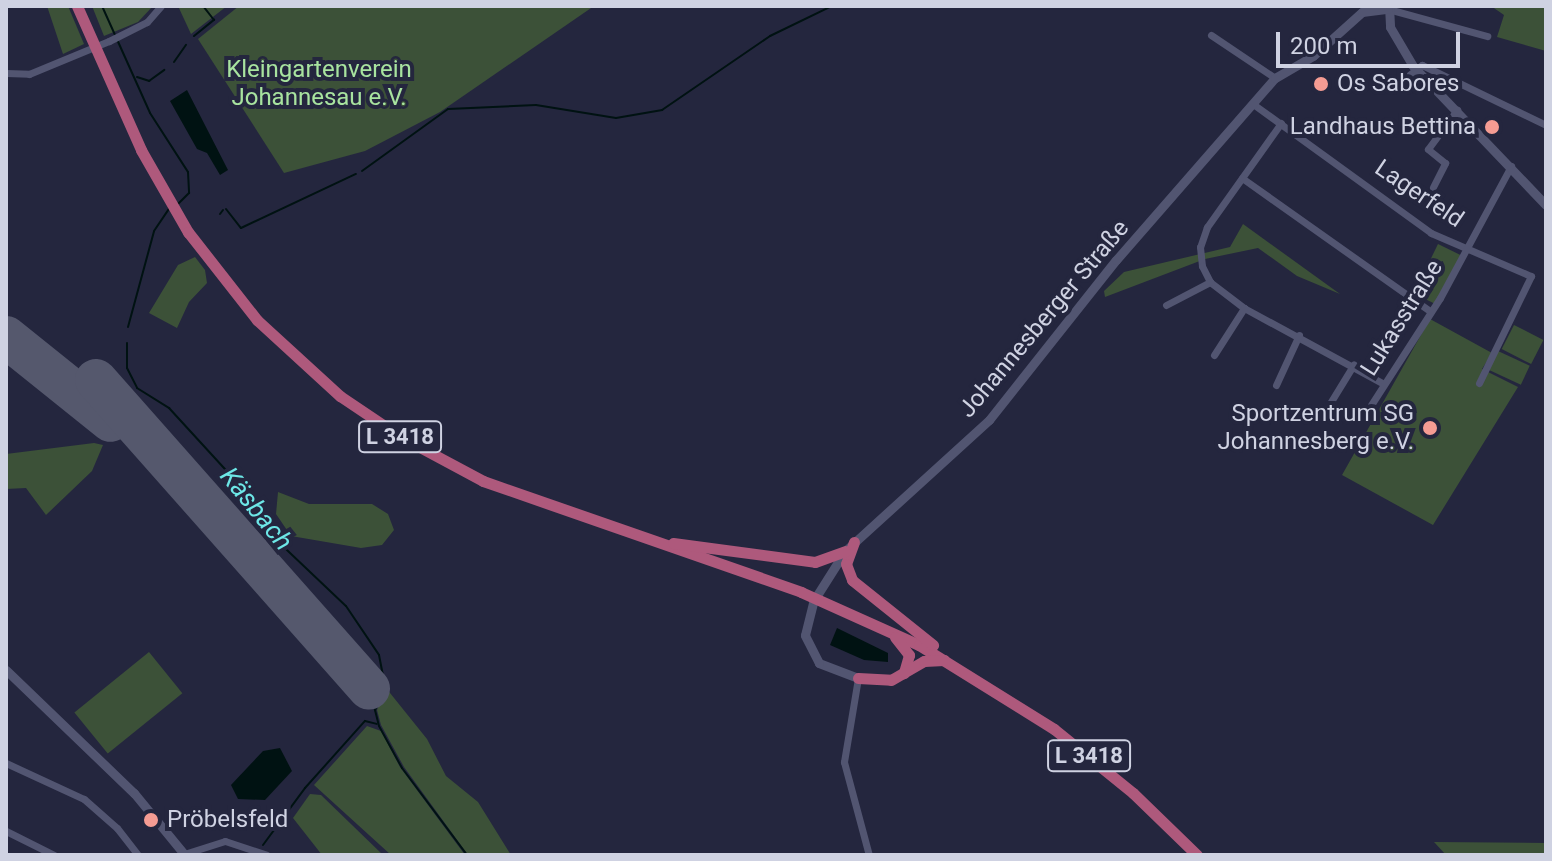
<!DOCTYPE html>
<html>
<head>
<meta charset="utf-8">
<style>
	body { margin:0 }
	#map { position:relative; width:1552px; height:861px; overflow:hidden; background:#24263e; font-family:Roboto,sans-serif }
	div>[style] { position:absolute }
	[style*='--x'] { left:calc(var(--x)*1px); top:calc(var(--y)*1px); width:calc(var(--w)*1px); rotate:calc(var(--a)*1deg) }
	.green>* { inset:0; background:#3c5138; transform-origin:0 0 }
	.water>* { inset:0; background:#001212 }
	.stream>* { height:2px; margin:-1px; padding:0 1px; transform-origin:1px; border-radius:1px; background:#001212 }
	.runway>* { height:42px; margin:-21px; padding:0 21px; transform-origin:21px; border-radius:21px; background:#55586d }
	.minor>* { height:7px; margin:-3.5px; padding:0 3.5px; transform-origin:3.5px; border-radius:3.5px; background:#525571 }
	.tertiary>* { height:9px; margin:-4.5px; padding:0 4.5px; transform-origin:4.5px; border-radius:4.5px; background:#525571 }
	.primary>* { height:11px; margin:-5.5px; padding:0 5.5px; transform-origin:5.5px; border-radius:5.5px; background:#ae597c }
	.dots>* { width:22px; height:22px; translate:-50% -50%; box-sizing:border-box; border:4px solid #24263e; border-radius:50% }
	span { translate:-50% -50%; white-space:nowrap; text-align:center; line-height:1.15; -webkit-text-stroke:8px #24263e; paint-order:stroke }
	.shield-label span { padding:2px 6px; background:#24263e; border:2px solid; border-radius:6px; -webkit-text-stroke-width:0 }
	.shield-label { font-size:22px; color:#cfd2e2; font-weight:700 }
	.park-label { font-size:24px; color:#a8e39f }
	.poi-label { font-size:24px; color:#cfd2e2 }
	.left { translate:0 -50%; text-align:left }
	.right { translate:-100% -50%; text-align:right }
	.street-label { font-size:24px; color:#cfd2e2 }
	.water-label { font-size:26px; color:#6de7e7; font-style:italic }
	.frame { position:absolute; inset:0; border:8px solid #cfd2e2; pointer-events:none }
	.scale { position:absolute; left:1276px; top:32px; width:184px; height:36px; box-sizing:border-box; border:4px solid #cfd2e2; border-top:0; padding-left:10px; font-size:24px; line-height:28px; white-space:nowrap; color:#cfd2e2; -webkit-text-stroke:6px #24263e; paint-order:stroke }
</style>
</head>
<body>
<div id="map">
	<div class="green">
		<div style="clip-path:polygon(47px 6px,68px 6px,84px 44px,63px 54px)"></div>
		<div style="clip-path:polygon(92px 6px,153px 6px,138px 22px,104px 36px)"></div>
		<div style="clip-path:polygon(178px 6px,227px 6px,191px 34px)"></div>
		<div style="clip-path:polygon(239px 6px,594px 6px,440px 112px,365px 151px,284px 173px,198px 39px)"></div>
		<div style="clip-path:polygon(1491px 6px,1546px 6px,1546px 51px,1497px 37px,1504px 15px)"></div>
		<div style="clip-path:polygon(1243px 224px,1340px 294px,1297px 276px,1258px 248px,1205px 259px,1105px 297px,1104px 291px,1124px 272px,1230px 247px)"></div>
		<div style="left:1438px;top:244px;width:25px;height:55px;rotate:26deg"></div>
		<div style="clip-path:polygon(195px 257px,205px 270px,207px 283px,189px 302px,177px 328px,149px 313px,178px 265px)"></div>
		<div style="clip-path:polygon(1430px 319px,1492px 353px,1482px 369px,1518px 387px,1433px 525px,1342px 475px)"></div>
		<div style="left:1514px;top:325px;width:33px;height:27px;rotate:27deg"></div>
		<div style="left:1498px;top:351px;width:35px;height:21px;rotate:25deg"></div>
		<div style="clip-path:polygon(94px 443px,103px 445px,92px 471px,46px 515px,26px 488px,6px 489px,6px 454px)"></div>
		<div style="clip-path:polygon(278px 492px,309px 504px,372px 504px,388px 514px,394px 530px,382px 545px,361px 548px,291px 536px,276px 514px)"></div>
		<div style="left:149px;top:652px;width:53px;height:96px;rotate:51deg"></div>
		<div style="clip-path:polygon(386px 688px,427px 739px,446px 776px,478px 802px,511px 855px,468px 855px,404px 767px,381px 725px,377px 710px)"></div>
		<div style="clip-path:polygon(367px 726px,381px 731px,400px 767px,465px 855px,391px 855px,314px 785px)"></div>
		<div style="clip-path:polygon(310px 794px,321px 795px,383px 855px,322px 855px,293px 818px)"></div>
		<div style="clip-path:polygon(1434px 842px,1546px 843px,1546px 855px,1446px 855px)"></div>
	</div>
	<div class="water">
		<div style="clip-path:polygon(187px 90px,228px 170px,220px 175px,207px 153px,197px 149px,170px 101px)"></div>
		<div style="clip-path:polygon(837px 628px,888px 653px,888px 662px,864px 660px,830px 645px)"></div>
		<div style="clip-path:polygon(280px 748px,292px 771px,265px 800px,238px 799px,231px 785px,263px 751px)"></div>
	</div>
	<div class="stream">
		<div style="--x:102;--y:6;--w:117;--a:65.8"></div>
		<div style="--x:150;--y:113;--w:70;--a:57.2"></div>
		<div style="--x:188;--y:172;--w:21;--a:87"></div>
		<div style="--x:189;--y:193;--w:16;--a:135"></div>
		<div style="--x:194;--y:36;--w:26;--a:-39"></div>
		<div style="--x:214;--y:20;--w:16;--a:-128"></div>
		<div style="--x:174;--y:62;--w:21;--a:-55"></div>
		<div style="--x:137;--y:77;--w:13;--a:18"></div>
		<div style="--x:149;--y:81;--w:19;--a:-36"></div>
		<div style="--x:362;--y:171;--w:106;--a:-35.8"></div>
		<div style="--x:448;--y:109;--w:88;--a:-2.6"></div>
		<div style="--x:536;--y:105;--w:81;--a:9.2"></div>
		<div style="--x:616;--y:118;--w:47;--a:-9.9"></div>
		<div style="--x:662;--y:110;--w:131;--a:-34.4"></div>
		<div style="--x:770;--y:36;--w:69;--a:-25.8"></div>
		<div style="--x:226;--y:209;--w:24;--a:52"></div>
		<div style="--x:241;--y:228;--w:127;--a:-25.2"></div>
		<div style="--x:220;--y:214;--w:5;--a:-53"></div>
		<div style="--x:128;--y:327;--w:99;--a:-74.8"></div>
		<div style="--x:154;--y:231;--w:27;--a:-56"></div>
		<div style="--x:127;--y:343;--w:25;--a:90"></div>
		<div style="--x:127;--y:368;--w:22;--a:63"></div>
		<div style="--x:137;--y:388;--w:38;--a:32"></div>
		<div style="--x:169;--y:408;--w:99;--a:47.5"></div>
		<div style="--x:236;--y:481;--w:18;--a:71"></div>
		<div style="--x:242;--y:498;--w:44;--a:52.4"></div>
		<div style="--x:269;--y:533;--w:106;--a:43.5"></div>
		<div style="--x:346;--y:606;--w:59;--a:56"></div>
		<div style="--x:379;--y:655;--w:26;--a:79"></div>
		<div style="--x:384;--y:687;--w:25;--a:111"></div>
		<div style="--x:375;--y:710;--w:16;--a:76"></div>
		<div style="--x:379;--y:726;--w:48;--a:61.3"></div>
		<div style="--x:402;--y:768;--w:109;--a:53.2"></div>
		<div style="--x:263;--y:845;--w:71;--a:-53.6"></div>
		<div style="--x:305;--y:788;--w:90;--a:-48.2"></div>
		<div style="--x:365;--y:721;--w:12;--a:14"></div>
	</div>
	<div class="runway">
		<div style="--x:6;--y:337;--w:134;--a:38.7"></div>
		<div style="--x:96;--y:380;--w:412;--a:48.5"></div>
	</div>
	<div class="minor">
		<div style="--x:1388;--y:9;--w:103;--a:15.3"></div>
		<div style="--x:1211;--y:35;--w:77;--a:33.9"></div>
		<div style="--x:6;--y:73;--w:23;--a:2"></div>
		<div style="--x:29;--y:74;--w:87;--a:-22.4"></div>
		<div style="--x:109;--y:41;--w:42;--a:-26.6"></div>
		<div style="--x:147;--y:22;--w:21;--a:-49"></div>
		<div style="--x:1404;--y:79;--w:23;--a:-38"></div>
		<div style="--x:1422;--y:65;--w:138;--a:25.8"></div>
		<div style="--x:1253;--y:104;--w:220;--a:35.9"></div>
		<div style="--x:1431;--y:233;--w:109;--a:23.3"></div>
		<div style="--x:1531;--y:276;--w:119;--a:115.9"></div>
		<div style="--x:1281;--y:123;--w:128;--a:125.4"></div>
		<div style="--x:1207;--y:227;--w:21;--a:109"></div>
		<div style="--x:1200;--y:247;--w:19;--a:84"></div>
		<div style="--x:1202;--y:266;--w:18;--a:63"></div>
		<div style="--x:1210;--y:282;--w:43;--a:37.4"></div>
		<div style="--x:1244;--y:308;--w:159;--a:28.5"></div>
		<div style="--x:1242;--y:178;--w:230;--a:35.3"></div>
		<div style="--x:1433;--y:187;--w:27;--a:-63"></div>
		<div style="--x:1445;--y:163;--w:22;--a:-141"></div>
		<div style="--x:1428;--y:149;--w:49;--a:-53.4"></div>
		<div style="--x:1166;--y:305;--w:50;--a:-27.6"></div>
		<div style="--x:1214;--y:355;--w:56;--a:-57.4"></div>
		<div style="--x:1276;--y:385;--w:55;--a:-65.3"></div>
		<div style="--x:1371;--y:405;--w:127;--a:-57.2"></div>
		<div style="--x:1440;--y:298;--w:150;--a:-61.7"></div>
		<div style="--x:1324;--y:413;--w:57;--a:-58.5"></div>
		<div style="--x:858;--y:678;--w:85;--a:99.5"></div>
		<div style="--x:844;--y:762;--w:96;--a:75"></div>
		<div style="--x:6;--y:763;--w:86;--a:24.8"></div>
		<div style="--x:84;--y:799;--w:44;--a:41.3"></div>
		<div style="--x:117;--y:828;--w:34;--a:52"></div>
		<div style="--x:6;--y:831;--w:54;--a:26.6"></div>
		<div style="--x:184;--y:854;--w:43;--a:-17.6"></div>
		<div style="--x:225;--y:841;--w:44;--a:18.4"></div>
	</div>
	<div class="tertiary">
		<div style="--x:1389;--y:6;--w:21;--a:87"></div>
		<div style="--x:1390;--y:27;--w:45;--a:59.5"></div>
		<div style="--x:1413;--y:66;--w:192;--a:46.3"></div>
		<div style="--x:6;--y:670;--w:178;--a:43.9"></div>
		<div style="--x:134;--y:793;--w:80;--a:50.6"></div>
		<div style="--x:858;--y:678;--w:42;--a:-159"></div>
		<div style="--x:819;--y:663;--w:31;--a:-117"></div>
		<div style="--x:805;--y:635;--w:36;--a:-76"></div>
		<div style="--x:814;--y:600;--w:58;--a:-57.7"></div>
		<div style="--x:845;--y:551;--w:195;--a:-42.3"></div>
		<div style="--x:989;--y:420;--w:204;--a:-51.6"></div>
		<div style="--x:1116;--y:260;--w:242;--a:-48.9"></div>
		<div style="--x:1275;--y:78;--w:44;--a:-30.1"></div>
		<div style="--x:1313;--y:56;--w:66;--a:-41.9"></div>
		<div style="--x:1362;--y:12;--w:26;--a:-7"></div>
	</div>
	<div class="primary">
		<div style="--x:77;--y:6;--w:158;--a:66"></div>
		<div style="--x:141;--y:150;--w:95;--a:60.2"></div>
		<div style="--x:188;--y:232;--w:112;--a:51.9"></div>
		<div style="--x:257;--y:320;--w:113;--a:42.5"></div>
		<div style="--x:340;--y:396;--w:73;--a:33.9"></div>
		<div style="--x:401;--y:437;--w:93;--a:28.2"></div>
		<div style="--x:483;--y:481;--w:337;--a:19.2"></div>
		<div style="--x:801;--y:592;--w:129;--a:24.2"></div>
		<div style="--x:919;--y:645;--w:159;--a:31.9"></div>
		<div style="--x:1054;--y:729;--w:102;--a:39"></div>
		<div style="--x:1133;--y:793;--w:89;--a:44.1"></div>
		<div style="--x:854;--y:542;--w:23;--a:110"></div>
		<div style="--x:846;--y:564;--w:17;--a:69"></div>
		<div style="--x:852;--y:580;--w:104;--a:38.7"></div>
		<div style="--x:673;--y:543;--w:143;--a:7.6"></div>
		<div style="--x:815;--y:562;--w:32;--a:-20"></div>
		<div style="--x:895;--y:637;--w:23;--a:52"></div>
		<div style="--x:909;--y:655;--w:19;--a:106"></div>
		<div style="--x:858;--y:678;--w:33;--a:3"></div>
		<div style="--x:891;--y:680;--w:38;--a:-30"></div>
		<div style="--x:924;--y:661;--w:20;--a:-3"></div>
	</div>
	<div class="dots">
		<div style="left:1321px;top:84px;background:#f59c93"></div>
		<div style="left:1492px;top:127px;background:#f59c93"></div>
		<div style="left:1430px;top:428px;background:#f59c93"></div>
		<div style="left:151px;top:820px;background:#f59c93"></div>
	</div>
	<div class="shield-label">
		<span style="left:400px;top:437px">L 3418</span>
		<span style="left:1089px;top:756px">L 3418</span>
	</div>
	<div class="park-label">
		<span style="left:319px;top:84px">Kleingartenverein<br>Johannesau e.V.</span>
	</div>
	<div class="poi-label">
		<span class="left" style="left:1337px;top:84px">Os Sabores</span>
		<span class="right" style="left:1476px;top:127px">Landhaus Bettina</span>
		<span class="right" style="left:1414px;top:428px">Sportzentrum SG<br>Johannesberg e.V.</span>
		<span class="left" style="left:167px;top:820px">Pröbelsfeld</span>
	</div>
	<div class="street-label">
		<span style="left:1419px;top:194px;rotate:34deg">Lagerfeld</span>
		<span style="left:1402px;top:318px;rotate:-58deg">Lukasstraße</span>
		<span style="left:1044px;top:319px;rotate:-50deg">Johannesberger Straße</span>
	</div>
	<div class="water-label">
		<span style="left:256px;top:509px;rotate:51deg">Käsbach</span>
	</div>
	<div class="frame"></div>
	<div class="scale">200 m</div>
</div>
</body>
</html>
